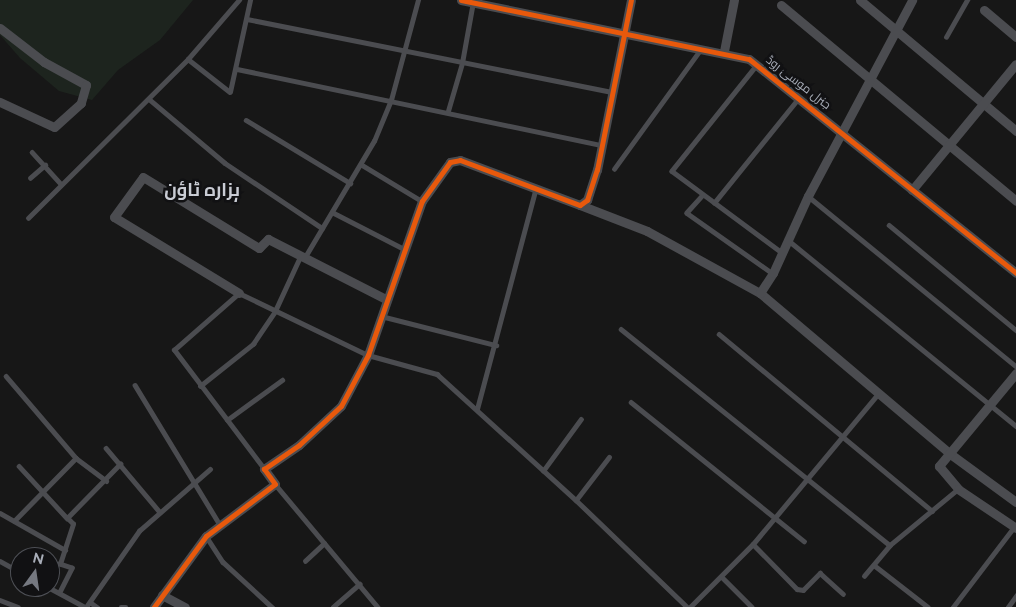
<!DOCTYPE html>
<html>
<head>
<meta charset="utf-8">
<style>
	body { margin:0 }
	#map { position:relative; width:1016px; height:607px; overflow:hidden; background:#171717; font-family:Raleway,Cairo,sans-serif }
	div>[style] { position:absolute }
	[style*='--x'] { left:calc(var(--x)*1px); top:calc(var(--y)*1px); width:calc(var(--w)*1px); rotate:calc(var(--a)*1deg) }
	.green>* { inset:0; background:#1d241e }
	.lane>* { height:4.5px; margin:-2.25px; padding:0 2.25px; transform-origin:2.25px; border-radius:2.25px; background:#4b4c50 }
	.street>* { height:9px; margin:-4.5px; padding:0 4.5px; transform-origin:4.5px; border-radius:4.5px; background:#4b4c50 }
	.cycleway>* { height:5px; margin:-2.5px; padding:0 2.5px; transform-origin:2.5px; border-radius:2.5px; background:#e8590c }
	span { translate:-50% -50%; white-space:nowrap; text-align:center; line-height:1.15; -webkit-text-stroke:5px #111113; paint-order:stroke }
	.street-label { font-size:12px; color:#a8adb8 }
	.district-label { font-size:18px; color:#c9ccd4; font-weight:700 }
	.north { position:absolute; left:10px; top:547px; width:50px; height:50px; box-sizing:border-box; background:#111113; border:1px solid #4d4f55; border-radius:50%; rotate:14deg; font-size:14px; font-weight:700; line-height:20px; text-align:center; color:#a8adb8 }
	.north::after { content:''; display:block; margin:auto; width:18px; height:22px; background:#757880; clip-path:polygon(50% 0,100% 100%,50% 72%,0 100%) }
</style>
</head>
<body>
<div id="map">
	<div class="green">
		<div style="clip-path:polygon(0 0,193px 0,160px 40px,118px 70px,92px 100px,59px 91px,20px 58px,0 35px)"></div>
	</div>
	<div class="lane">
		<div style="--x:247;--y:19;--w:373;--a:11.3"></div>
		<div style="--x:946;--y:37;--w:43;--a:-60.4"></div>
		<div style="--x:188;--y:59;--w:53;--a:38.2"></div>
		<div style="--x:230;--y:92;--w:94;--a:-77.7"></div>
		<div style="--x:757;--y:65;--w:136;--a:128.7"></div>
		<div style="--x:672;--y:171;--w:136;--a:36.6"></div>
		<div style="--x:237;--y:69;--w:373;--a:11.8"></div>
		<div style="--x:149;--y:99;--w:99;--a:40.1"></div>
		<div style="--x:225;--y:163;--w:117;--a:33.8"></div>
		<div style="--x:448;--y:111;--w:50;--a:-73.7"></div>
		<div style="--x:462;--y:63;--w:62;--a:-79.8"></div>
		<div style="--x:246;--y:120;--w:122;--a:31.2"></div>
		<div style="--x:32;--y:152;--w:43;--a:47.8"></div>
		<div style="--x:362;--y:165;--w:70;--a:31"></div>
		<div style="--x:614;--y:169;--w:148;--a:-54.1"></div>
		<div style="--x:30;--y:178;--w:20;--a:-41"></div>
		<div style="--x:703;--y:195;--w:24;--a:132"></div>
		<div style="--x:687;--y:213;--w:104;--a:35.2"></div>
		<div style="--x:808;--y:196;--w:269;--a:39.3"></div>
		<div style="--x:714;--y:203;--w:134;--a:-51.1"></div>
		<div style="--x:332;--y:212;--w:79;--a:27.2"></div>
		<div style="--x:28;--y:218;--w:226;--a:-44.8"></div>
		<div style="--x:188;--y:59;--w:78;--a:-49.2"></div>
		<div style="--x:889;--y:225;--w:165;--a:39.6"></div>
		<div style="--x:788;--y:240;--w:294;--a:39.2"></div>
		<div style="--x:305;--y:257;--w:135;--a:-59.3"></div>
		<div style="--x:374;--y:141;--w:44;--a:-67.5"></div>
		<div style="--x:391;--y:100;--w:104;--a:-74.9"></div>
		<div style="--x:381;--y:316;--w:119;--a:14.2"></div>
		<div style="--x:621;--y:329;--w:345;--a:38.8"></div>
		<div style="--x:719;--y:334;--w:277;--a:39.7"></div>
		<div style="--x:6;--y:376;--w:108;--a:49.5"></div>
		<div style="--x:76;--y:458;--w:38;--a:37"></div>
		<div style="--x:135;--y:385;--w:164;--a:58.7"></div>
		<div style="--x:200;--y:386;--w:68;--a:-38.4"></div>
		<div style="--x:253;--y:344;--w:40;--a:-56"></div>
		<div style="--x:275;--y:311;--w:60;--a:-65.2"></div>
		<div style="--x:631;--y:402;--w:222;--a:38.8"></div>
		<div style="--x:477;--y:409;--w:229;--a:-75.1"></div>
		<div style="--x:227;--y:420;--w:68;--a:-36"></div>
		<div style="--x:106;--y:448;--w:82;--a:49.9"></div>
		<div style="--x:19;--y:466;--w:71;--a:47.3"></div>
		<div style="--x:264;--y:469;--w:149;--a:-127.1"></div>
		<div style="--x:174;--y:350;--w:86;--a:-41.2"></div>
		<div style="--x:239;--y:293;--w:143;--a:25.7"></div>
		<div style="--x:368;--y:355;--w:72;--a:15.4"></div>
		<div style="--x:437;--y:374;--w:188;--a:42.2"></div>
		<div style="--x:576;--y:500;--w:154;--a:43.9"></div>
		<div style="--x:543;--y:471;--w:64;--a:-53.8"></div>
		<div style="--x:275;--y:484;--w:160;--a:50.1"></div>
		<div style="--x:576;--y:500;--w:54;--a:-52.5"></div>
		<div style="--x:0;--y:513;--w:75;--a:29.6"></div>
		<div style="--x:14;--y:521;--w:88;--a:-45.5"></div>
		<div style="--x:206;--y:536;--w:31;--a:57"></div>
		<div style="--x:223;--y:562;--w:67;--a:42.6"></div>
		<div style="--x:753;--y:544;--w:63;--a:45.6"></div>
		<div style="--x:797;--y:589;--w:6;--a:9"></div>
		<div style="--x:803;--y:590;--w:24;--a:-45"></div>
		<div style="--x:820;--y:573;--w:31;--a:42"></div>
		<div style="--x:0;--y:561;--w:23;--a:29"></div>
		<div style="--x:305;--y:561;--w:26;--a:-43"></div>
		<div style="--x:874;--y:565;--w:68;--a:37.9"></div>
		<div style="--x:864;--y:576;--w:40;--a:-50"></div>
		<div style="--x:890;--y:545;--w:88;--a:-39.5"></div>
		<div style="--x:722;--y:577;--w:42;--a:45"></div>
		<div style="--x:48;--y:587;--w:42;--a:28.4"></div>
		<div style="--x:59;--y:593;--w:28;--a:-63"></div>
		<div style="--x:72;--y:568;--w:13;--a:-162"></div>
		<div style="--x:60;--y:564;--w:42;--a:-72"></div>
		<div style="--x:73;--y:524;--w:8;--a:-135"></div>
		<div style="--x:67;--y:518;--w:76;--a:-45.5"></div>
		<div style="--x:0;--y:600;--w:19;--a:21"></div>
		<div style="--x:90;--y:602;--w:9;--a:36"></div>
		<div style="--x:86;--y:607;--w:93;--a:-55.1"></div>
		<div style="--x:139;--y:531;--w:94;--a:-41.1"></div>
		<div style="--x:121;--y:607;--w:5;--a:0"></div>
		<div style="--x:333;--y:607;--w:35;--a:-41"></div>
		<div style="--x:690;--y:607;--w:89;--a:-45"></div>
		<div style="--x:753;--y:544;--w:197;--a:-50.2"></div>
		<div style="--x:953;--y:607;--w:101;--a:-52.7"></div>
		<div style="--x:1008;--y:607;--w:14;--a:-54"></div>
	</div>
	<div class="street">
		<div style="--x:461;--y:0;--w:294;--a:11.6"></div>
		<div style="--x:749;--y:59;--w:342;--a:38.7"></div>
		<div style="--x:860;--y:0;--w:204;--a:40"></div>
		<div style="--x:781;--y:5;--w:306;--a:39.8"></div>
		<div style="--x:984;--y:10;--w:42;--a:40.2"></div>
		<div style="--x:0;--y:28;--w:56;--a:37.7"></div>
		<div style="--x:44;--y:62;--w:48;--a:28.7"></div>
		<div style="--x:86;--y:85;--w:19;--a:106"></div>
		<div style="--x:81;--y:103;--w:36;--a:138"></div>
		<div style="--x:54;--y:127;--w:60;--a:-155.2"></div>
		<div style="--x:724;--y:51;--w:52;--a:-78.9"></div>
		<div style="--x:912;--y:190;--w:163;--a:-50.5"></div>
		<div style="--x:580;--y:205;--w:72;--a:21.2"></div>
		<div style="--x:647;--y:231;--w:129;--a:28.8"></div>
		<div style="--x:760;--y:293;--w:248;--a:40.2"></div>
		<div style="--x:949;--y:453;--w:83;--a:36.2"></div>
		<div style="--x:239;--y:293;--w:146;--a:-148.7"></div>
		<div style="--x:114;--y:217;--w:49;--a:-54.1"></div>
		<div style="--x:143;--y:177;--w:136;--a:31.5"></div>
		<div style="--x:259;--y:248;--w:13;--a:-45"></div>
		<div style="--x:268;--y:239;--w:132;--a:27"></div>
		<div style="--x:760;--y:293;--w:24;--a:-57"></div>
		<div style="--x:773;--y:273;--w:85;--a:-65.6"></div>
		<div style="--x:808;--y:196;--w:222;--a:-62"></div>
		<div style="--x:1016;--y:373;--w:121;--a:129.6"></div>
		<div style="--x:939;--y:466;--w:30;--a:50"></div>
		<div style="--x:958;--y:489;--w:70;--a:33.9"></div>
		<div style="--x:162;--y:595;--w:26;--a:28"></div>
		<div style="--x:154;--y:607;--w:88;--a:-53.8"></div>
		<div style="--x:206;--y:536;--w:86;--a:-37"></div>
		<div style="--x:275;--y:484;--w:19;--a:-126"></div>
		<div style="--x:264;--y:469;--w:42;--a:-34.4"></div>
		<div style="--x:299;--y:445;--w:57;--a:-42.9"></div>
		<div style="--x:341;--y:406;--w:58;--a:-62.1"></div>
		<div style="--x:368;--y:355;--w:163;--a:-70.7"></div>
		<div style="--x:422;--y:201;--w:48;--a:-54.3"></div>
		<div style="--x:450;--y:162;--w:10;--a:-11"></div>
		<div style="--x:460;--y:160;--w:128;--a:20.6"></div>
		<div style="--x:580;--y:205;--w:9;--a:-36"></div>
		<div style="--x:587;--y:200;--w:32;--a:-72"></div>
		<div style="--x:597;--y:170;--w:173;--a:-78.7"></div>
	</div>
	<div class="cycleway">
		<div style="--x:461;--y:0;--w:294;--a:11.6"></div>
		<div style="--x:749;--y:59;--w:342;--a:38.7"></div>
		<div style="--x:154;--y:607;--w:88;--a:-53.8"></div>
		<div style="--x:206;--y:536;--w:86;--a:-37"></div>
		<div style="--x:275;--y:484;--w:19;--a:-126"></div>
		<div style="--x:264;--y:469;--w:42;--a:-34.4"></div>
		<div style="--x:299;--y:445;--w:57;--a:-42.9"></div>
		<div style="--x:341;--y:406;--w:58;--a:-62.1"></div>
		<div style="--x:368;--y:355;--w:163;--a:-70.7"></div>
		<div style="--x:422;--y:201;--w:48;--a:-54.3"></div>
		<div style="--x:450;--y:162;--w:10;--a:-11"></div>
		<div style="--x:460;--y:160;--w:128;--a:20.6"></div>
		<div style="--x:580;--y:205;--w:9;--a:-36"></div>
		<div style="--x:587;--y:200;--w:32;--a:-72"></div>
		<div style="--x:597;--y:170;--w:173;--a:-78.7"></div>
	</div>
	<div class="street-label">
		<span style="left:798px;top:83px;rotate:38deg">جنرل موسیٰ روڈ</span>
	</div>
	<div class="district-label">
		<span style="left:202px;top:190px">ہزارہ ٹاؤن</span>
	</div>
	<div class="north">N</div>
</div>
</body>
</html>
